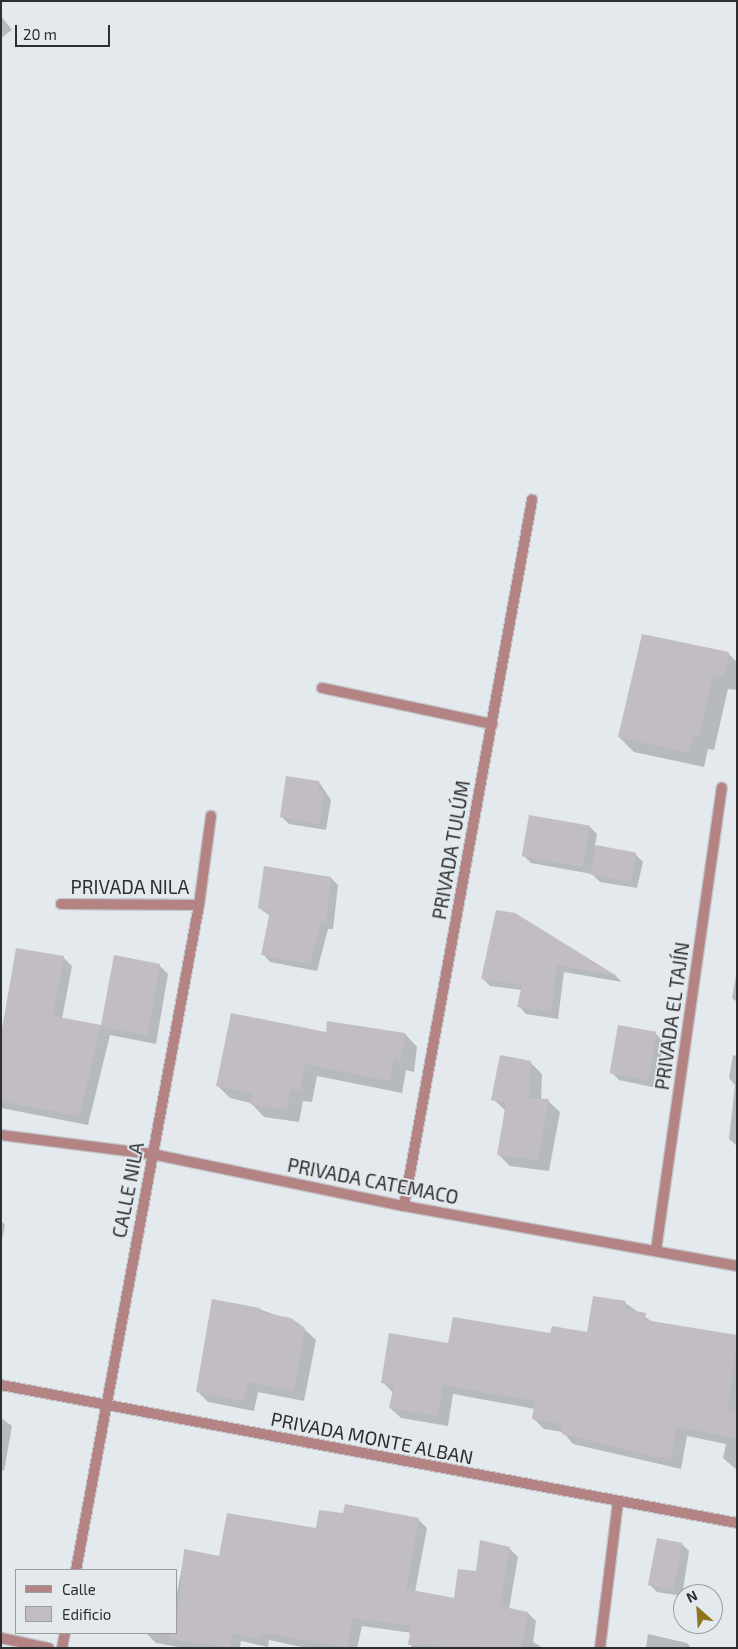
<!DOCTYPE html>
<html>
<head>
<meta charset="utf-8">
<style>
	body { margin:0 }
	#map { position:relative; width:738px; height:1649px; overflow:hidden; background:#e4e9ee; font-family:"Exo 2",sans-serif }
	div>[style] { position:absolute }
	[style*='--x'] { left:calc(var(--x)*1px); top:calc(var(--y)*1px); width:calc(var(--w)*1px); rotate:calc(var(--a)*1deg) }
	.shadow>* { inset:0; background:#0003 }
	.building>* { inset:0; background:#c2bdc2; transform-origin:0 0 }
	.roads { filter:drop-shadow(1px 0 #c3c7cc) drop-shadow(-1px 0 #c3c7cc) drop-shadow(0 1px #c3c7cc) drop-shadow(0 -1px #c3c7cc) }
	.street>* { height:10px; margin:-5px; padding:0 5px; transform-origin:5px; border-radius:5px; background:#b48484 }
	span { translate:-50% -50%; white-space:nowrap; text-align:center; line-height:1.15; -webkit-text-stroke:4px #e4e9ee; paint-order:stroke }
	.street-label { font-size:19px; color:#2c2e30 }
	.frame { position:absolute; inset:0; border:2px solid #2c2e30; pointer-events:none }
	.legend { position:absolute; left:15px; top:1569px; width:162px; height:65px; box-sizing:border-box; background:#e4e9ee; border:1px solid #9a9ea2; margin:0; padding:6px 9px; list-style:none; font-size:15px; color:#2c2e30 }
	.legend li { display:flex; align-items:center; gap:10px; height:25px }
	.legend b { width:25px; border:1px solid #9a9ea2 }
	.north { position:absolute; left:673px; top:1584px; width:50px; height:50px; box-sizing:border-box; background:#e4e9ee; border:1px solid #9a9ea2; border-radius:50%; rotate:334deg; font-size:14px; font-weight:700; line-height:20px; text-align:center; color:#2c2e30 }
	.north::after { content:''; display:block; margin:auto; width:18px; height:22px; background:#90751b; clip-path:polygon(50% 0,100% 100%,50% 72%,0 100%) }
	.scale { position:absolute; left:15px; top:25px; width:95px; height:22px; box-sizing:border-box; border:2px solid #2c2e30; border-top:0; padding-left:6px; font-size:15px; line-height:18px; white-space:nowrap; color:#2c2e30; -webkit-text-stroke:4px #e4e9ee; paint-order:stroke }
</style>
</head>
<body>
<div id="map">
	<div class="shadow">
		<div style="clip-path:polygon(1px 16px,12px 30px,1px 38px)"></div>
		<div style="clip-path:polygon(728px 653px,737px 662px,737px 690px,728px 689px,714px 750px,708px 749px,704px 767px,634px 752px,619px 737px)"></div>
		<div style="clip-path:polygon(319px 782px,331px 800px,326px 830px,289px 824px,281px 816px)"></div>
		<div style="clip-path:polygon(530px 817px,590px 827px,597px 834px,595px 846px,635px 854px,643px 862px,637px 888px,600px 882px,592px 874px,531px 863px,523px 855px)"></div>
		<div style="clip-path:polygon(331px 878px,338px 885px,333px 929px,328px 929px,317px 971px,270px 962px,263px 954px,270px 916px,259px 908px)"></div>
		<div style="clip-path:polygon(515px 914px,617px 977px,622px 982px,564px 972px,558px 1019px,526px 1014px,519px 1006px,522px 990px,490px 986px,482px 978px)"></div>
		<div style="clip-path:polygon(17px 949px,63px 957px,72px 966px,62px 1019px,102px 1026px,159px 965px,168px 974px,156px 1044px,110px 1035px,88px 1125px,1px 1108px,1px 1034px)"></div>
		<div style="clip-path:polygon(737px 970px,737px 1002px,732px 998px)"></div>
		<div style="clip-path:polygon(327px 1033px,405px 1034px,417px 1047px,414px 1072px,406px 1070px,402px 1093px,317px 1076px,312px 1102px,303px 1101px,299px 1122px,264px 1117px,251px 1103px,230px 1098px,217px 1085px)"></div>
		<div style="clip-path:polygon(656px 1034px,663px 1041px,657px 1088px,619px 1080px,611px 1072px)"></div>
		<div style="clip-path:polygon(733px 1055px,737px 1056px,737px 1146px,729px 1139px,735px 1085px,729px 1078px)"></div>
		<div style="clip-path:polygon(530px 1062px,542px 1074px,541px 1100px,548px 1101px,560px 1112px,549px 1171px,510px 1166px,498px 1154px,506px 1111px,493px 1099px)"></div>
		<div style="clip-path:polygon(1px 1221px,5px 1225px,1px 1244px)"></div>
		<div style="clip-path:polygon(625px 1303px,654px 1323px,737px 1336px,737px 1470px,723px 1458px,726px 1444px,687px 1436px,681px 1469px,573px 1444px,563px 1432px,544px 1429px,533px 1418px,535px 1409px,453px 1394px,448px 1426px,401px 1418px,390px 1408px,393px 1393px,383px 1382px,449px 1345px,588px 1334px)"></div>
		<div style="clip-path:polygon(259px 1309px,298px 1323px,316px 1340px,304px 1401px,258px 1392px,254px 1411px,208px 1402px,198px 1392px)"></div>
		<div style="clip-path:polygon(1px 1418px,12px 1426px,4px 1471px,1px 1470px)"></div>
		<div style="clip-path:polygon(344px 1514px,418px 1519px,427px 1528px,415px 1592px,455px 1599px,477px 1572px,509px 1548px,518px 1557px,509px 1609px,528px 1613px,536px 1621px,533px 1642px,543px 1648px,411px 1648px,412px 1633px,362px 1626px,357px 1648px,306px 1648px,269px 1640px,268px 1647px,241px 1641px,240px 1648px,184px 1648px,156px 1643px,147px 1634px,176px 1633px,176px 1598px,185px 1551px,220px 1557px,317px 1529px)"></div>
		<div style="clip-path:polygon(682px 1544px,689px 1551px,682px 1596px,657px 1592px,650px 1585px)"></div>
		<div style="clip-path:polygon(648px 1634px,687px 1643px,691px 1648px,646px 1648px)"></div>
	</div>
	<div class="building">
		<div style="clip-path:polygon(642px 634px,729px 652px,724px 677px,713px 675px,699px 736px,693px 735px,689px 753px,618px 737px)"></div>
		<div style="clip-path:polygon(286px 776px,319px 781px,319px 791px,324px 792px,319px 824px,280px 817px)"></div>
		<div style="left:529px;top:815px;width:62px;height:42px;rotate:10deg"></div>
		<div style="left:596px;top:845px;width:41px;height:30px;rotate:11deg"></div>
		<div style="clip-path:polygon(264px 866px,331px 877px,326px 923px,321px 922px,310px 964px,261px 955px,270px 911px,258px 908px)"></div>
		<div style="clip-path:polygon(496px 910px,515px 913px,617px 976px,557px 965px,551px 1012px,517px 1007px,522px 985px,481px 979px)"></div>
		<div style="clip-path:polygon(16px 948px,64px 956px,53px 1016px,101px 1025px,114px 955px,160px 964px,147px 1036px,101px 1026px,79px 1116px,1px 1101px,1px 1036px)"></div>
		<div style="clip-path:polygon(231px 1013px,326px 1032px,327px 1021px,405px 1033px,401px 1060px,394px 1058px,390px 1081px,305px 1064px,300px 1090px,290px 1089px,287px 1110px,250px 1104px,251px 1093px,216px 1086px)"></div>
		<div style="left:618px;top:1025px;width:39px;height:49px;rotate:10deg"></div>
		<div style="clip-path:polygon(500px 1055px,531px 1061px,529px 1098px,549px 1099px,538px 1160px,497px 1155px,506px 1103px,491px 1100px)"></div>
		<div style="clip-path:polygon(593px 1296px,626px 1301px,625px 1309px,646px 1313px,645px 1320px,737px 1335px,728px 1410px,737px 1412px,737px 1439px,677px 1426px,671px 1460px,562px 1434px,562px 1424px,532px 1419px,535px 1401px,443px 1385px,437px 1416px,389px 1408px,394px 1385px,381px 1383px,389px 1333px,448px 1343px,453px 1317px,550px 1333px,552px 1326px,587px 1332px)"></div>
		<div style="clip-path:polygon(212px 1299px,260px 1308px,259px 1312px,291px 1318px,305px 1328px,294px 1391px,248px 1382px,243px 1401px,196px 1392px)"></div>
		<div style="clip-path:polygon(345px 1504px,419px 1518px,406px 1589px,454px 1598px,458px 1569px,476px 1571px,480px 1540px,510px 1547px,500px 1606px,528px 1612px,522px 1648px,408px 1645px,411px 1626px,353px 1618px,347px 1648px,261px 1632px,260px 1639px,232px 1633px,230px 1648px,169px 1639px,170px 1633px,176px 1633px,184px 1549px,219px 1556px,227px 1513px,316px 1528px,319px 1510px,343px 1513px)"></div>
		<div style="left:657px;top:1538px;width:26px;height:48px;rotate:11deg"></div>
	</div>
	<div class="roads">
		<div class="street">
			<div style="--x:322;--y:688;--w:174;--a:12"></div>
			<div style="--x:61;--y:904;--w:138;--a:0.4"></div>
			<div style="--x:1;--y:1135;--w:152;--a:7.2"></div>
			<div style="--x:152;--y:1154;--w:257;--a:11.7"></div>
			<div style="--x:404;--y:1206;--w:338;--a:10.2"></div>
			<div style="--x:404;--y:1206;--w:718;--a:-79.72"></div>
			<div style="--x:656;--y:1250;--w:467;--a:-81.9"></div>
			<div style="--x:1;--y:1385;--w:749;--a:10.62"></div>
			<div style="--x:76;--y:1570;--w:676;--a:-79.52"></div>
			<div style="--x:199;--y:905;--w:90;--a:-82.3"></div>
			<div style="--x:1;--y:1638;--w:49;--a:11.8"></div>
			<div style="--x:62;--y:1648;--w:15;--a:-79"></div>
			<div style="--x:600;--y:1648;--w:147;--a:-83"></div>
		</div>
	</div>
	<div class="street-label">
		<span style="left:451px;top:850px;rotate:-80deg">PRIVADA TULÚM</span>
		<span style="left:130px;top:887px">PRIVADA NILA</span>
		<span style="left:672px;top:1016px;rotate:-82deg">PRIVADA EL TAJÍN</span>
		<span style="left:373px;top:1181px;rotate:11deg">PRIVADA CATEMACO</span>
		<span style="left:128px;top:1190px;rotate:-79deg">CALLE NILA</span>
		<span style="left:372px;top:1438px;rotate:11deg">PRIVADA MONTE ALBAN</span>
	</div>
	<div class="frame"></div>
	<ul class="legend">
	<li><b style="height:6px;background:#b48484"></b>Calle</li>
	<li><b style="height:14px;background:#c2bdc2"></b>Edificio</li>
	</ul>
	<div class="north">N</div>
	<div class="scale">20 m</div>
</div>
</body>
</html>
